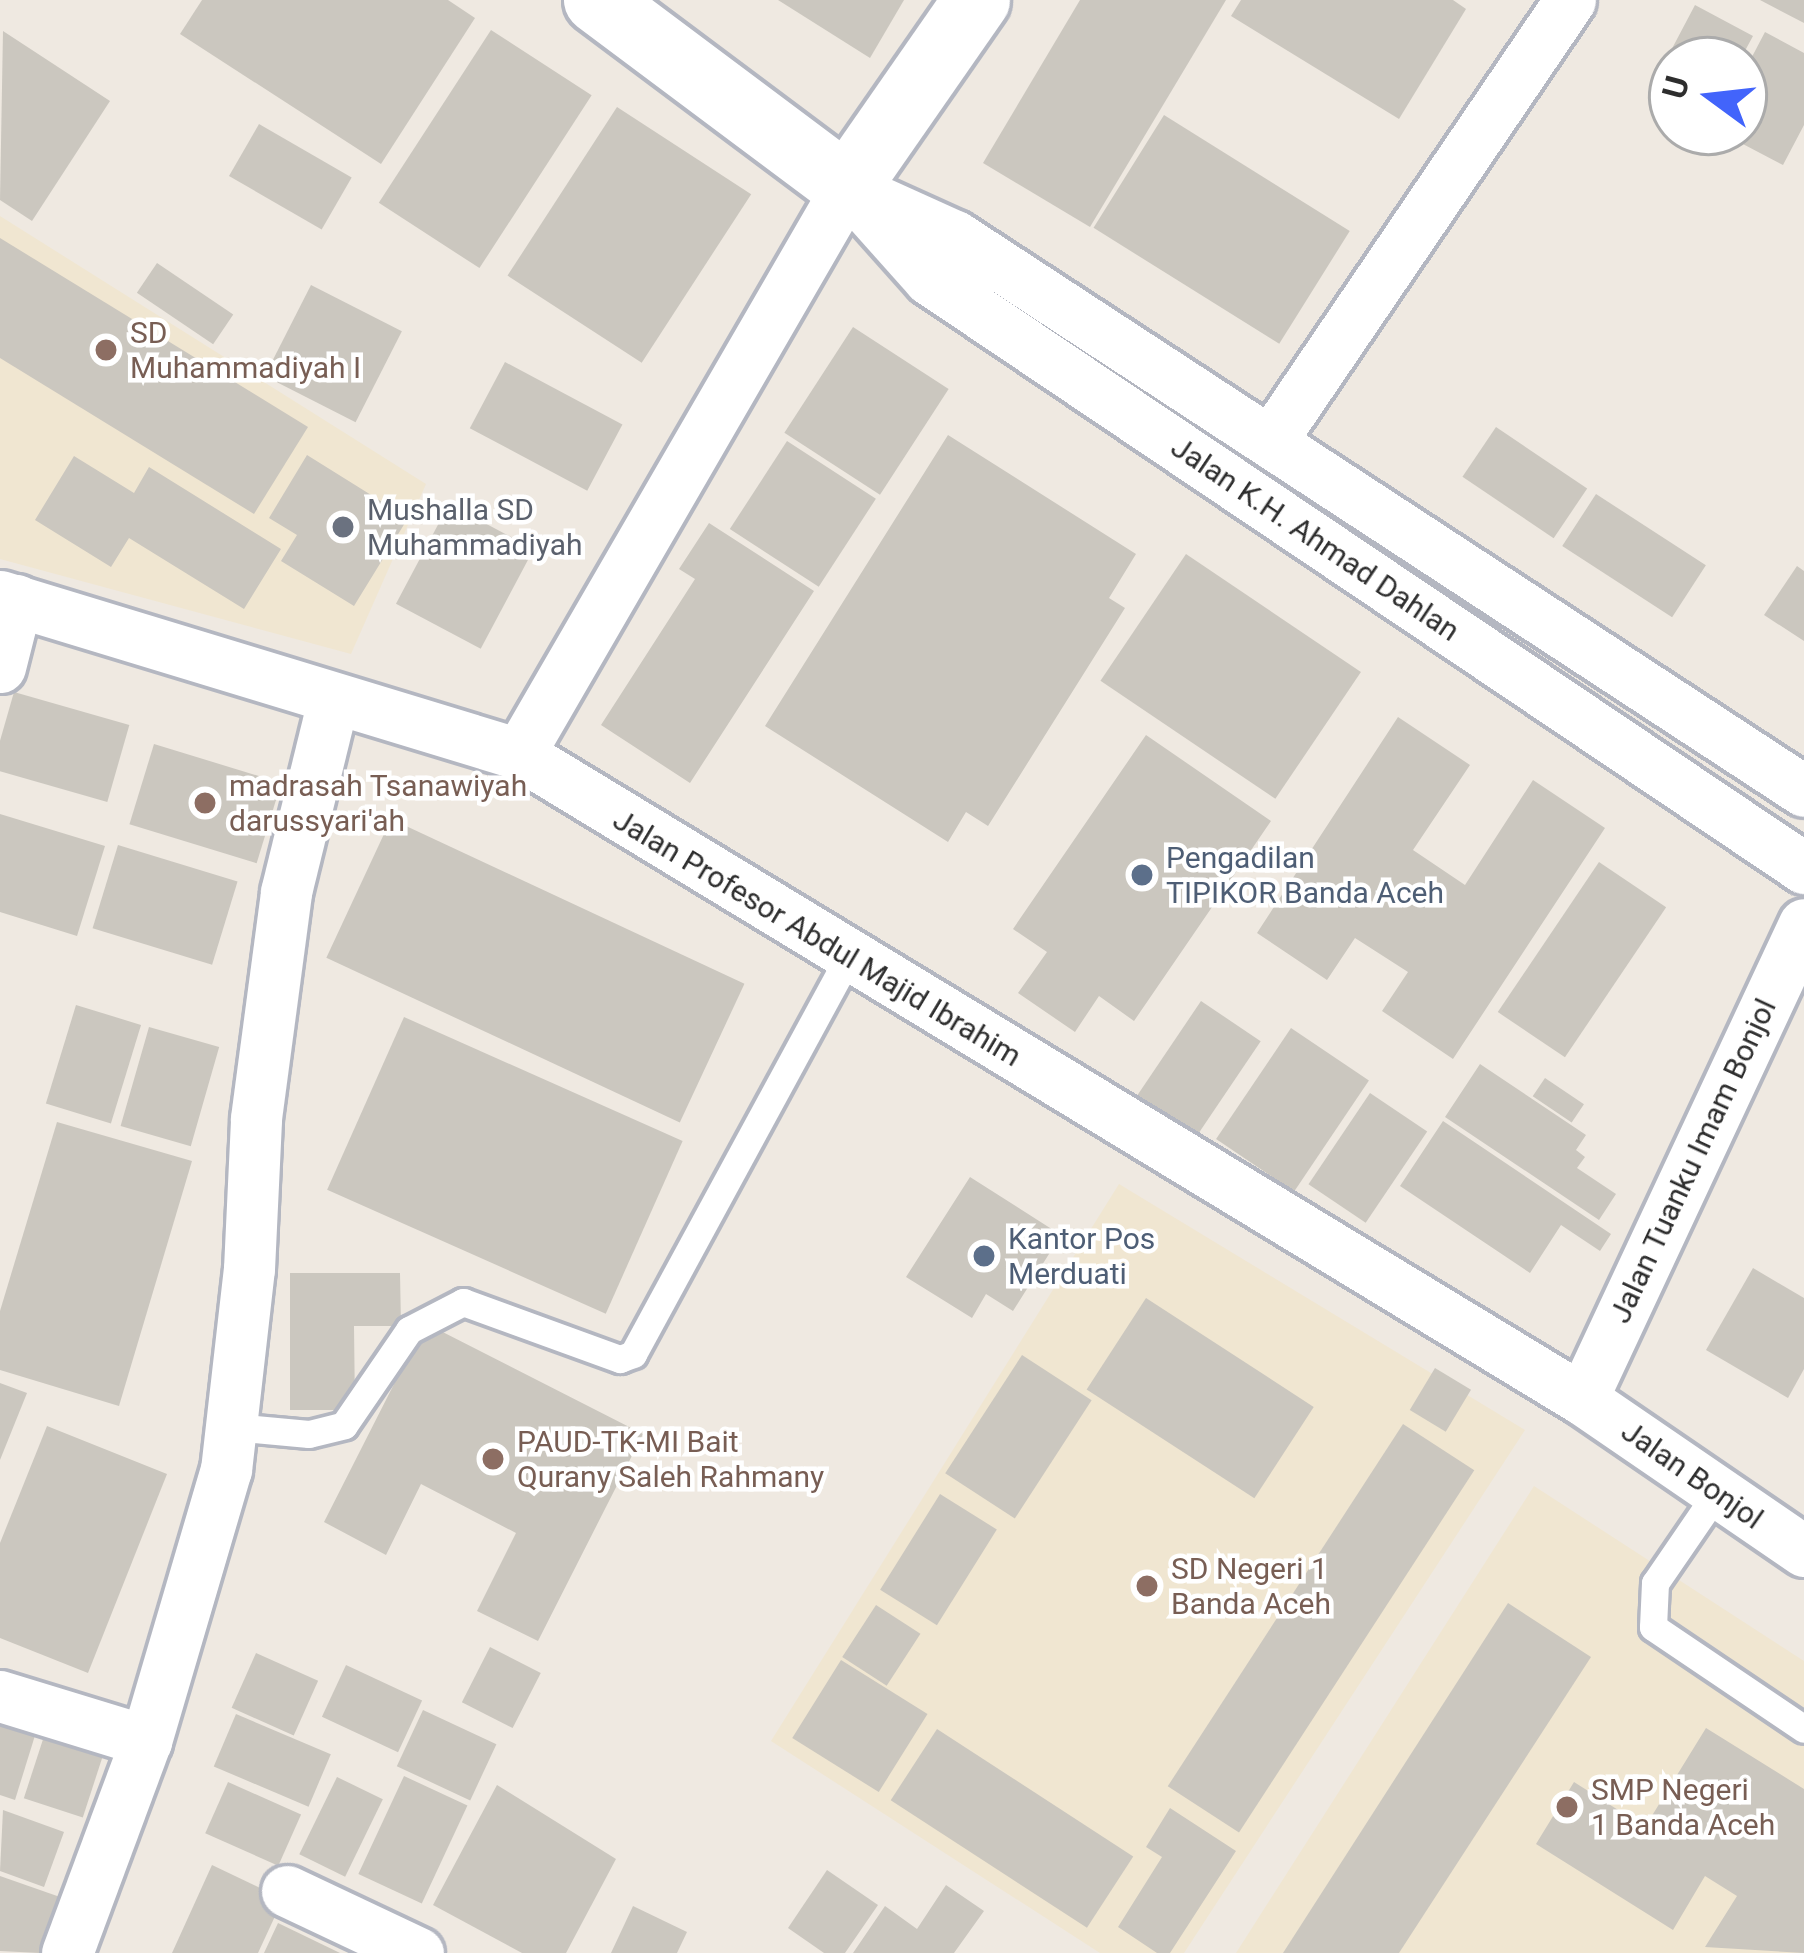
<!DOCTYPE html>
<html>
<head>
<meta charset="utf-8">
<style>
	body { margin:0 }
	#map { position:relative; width:1804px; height:1953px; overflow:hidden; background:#efe9e1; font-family:Roboto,sans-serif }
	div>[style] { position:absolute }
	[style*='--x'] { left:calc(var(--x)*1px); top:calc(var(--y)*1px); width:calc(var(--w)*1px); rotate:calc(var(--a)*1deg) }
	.education>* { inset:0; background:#f0e6d1 }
	.building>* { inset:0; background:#cbc7bf; transform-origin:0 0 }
	.roads { filter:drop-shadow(3px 0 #b4b7c1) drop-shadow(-3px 0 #b4b7c1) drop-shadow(0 3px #b4b7c1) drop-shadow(0 -3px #b4b7c1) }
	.lane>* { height:27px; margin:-13.5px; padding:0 13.5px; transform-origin:13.5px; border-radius:13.5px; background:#fff }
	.street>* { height:51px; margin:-25.5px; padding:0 25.5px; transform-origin:25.5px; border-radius:25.5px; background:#fff }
	.secondary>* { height:66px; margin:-33px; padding:0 33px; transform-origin:33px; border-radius:33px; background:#fff }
	.dots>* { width:33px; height:33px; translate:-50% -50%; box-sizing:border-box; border:6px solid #fff; border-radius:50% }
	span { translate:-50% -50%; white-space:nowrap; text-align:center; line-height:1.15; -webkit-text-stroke:9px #fff; paint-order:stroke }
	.education-label { font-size:30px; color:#785e54 }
	.left { translate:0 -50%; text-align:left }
	.worship-label { font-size:30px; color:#5b616d }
	.street-label { font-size:30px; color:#2e2e2e }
	.service-label { font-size:30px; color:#4e5e75 }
	.north { position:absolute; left:1648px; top:36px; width:120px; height:120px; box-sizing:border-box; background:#fff; border:3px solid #ababab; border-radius:50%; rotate:285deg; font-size:33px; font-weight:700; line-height:48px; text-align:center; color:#2e2e2e }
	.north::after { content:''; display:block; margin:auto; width:42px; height:54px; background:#4264fb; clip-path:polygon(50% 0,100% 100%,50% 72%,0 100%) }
</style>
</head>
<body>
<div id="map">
	<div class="education">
		<div style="clip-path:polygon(0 216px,426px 484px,351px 654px,0 559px)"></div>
		<div style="clip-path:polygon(1119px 1184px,1525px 1430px,1184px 1953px,1100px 1953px,771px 1741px)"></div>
		<div style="clip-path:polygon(1534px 1486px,1804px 1661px,1804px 1953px,1236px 1953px)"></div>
	</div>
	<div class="building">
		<div style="clip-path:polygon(202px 0,448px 0,475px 18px,381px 164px,180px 34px)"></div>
		<div style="clip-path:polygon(778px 0,904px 0,870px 58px)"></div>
		<div style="clip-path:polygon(1080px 0,1226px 0,1090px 227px,983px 163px)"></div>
		<div style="clip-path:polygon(1241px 0,1453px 0,1466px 9px,1399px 119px,1231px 16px)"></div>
		<div style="clip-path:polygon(1760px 0,1804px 0,1804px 23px)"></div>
		<div style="clip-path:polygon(1695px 5px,1753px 36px,1740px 60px,1672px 60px,1672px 115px,1654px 105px,1665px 83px,1657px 77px)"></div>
		<div style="left:491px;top:30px;width:120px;height:206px;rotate:33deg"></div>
		<div style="clip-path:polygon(3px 31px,110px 101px,32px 221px,0 200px)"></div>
		<div style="clip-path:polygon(1765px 32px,1804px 53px,1804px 125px,1783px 165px,1720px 132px,1744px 132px,1744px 72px)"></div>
		<div style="left:617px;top:107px;width:160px;height:201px;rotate:33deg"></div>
		<div style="left:1164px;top:115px;width:219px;height:133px;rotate:32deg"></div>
		<div style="left:259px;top:124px;width:107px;height:60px;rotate:30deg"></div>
		<div style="clip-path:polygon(0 238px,308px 427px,254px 514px,0 358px)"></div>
		<div style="left:157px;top:263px;width:92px;height:36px;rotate:34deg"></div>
		<div style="left:311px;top:285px;width:102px;height:102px;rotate:27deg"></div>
		<div style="left:853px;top:327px;width:114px;height:126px;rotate:33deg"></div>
		<div style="left:505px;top:362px;width:133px;height:75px;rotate:28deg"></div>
		<div style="left:1496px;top:427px;width:110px;height:60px;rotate:34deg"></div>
		<div style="clip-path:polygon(948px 435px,1136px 554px,1109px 598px,1125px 608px,988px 826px,966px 812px,948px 842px,765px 726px)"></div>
		<div style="left:787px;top:441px;width:106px;height:105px;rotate:33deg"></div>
		<div style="clip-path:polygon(307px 455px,408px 518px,354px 606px,281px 561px,297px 535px,269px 518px)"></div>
		<div style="clip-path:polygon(74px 456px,134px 493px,149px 467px,281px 549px,244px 609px,129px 538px,111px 567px,35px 520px)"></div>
		<div style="left:1596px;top:494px;width:131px;height:62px;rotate:33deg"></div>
		<div style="left:449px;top:504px;width:96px;height:113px;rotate:28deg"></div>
		<div style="clip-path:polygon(709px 523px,814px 591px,690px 783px,601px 725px,695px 579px,679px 569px)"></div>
		<div style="left:1186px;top:554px;width:211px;height:153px;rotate:34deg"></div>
		<div style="clip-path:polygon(1797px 566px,1804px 571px,1804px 641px,1764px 615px)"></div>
		<div style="left:14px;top:692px;width:120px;height:80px;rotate:16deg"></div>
		<div style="clip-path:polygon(1398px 717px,1470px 765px,1413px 850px,1465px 885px,1533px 780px,1605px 828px,1453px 1059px,1382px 1011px,1408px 972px,1355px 938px,1327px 980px,1257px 933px)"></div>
		<div style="clip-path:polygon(1146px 735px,1271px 821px,1134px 1021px,1099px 996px,1075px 1032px,1018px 993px,1047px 952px,1013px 929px)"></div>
		<div style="left:154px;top:744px;width:133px;height:84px;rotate:17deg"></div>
		<div style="clip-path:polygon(0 814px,105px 846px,77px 936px,0 912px)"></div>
		<div style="left:391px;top:819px;width:390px;height:153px;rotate:25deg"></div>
		<div style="left:118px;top:845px;width:125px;height:87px;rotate:17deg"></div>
		<div style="left:1599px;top:862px;width:81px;height:181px;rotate:34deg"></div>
		<div style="left:1201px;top:1001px;width:72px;height:124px;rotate:34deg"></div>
		<div style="left:76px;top:1005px;width:68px;height:103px;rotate:17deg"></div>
		<div style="left:404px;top:1017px;width:305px;height:189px;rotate:24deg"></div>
		<div style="left:149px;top:1027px;width:73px;height:103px;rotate:16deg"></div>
		<div style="left:1291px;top:1028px;width:94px;height:134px;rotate:34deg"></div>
		<div style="clip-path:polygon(1480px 1064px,1586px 1135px,1576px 1150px,1585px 1157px,1577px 1168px,1616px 1194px,1599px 1220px,1445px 1117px)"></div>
		<div style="left:1545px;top:1078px;width:47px;height:22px;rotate:34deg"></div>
		<div style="left:1370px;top:1093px;width:69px;height:110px;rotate:34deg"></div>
		<div style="clip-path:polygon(1443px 1121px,1611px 1234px,1600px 1251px,1561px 1225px,1530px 1273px,1400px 1186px)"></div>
		<div style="clip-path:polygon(57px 1122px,192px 1161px,119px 1406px,0 1370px,0 1311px)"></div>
		<div style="clip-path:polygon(970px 1177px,1061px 1235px,1013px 1311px,986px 1294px,972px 1318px,906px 1277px)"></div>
		<div style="clip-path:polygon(1753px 1268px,1804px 1298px,1804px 1369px,1788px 1398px,1706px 1350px)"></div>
		<div style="clip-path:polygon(290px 1273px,400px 1273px,401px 1326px,354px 1326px,355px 1410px,290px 1410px)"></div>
		<div style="left:1146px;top:1298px;width:200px;height:109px;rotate:33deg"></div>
		<div style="clip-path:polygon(425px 1323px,643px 1434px,538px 1641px,477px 1611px,516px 1533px,421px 1484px,386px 1555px,324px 1522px)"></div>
		<div style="left:1022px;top:1355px;width:83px;height:141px;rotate:33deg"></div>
		<div style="left:1435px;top:1368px;width:42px;height:49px;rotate:31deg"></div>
		<div style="clip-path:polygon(0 1383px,27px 1393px,0 1460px)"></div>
		<div style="left:1403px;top:1424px;width:85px;height:432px;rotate:33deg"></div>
		<div style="clip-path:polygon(47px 1426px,167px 1474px,88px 1673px,0 1638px,0 1543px)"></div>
		<div style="left:940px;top:1494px;width:67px;height:113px;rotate:32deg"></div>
		<div style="clip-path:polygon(1508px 1603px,1591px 1657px,1399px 1953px,1283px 1953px)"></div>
		<div style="left:876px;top:1605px;width:53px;height:62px;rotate:33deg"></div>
		<div style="left:490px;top:1647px;width:57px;height:62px;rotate:27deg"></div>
		<div style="left:256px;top:1653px;width:68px;height:60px;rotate:24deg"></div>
		<div style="left:841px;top:1660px;width:102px;height:92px;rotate:32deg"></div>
		<div style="left:346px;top:1665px;width:84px;height:57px;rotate:25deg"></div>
		<div style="left:423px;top:1710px;width:81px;height:62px;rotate:25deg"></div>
		<div style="left:236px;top:1714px;width:103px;height:57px;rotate:23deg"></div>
		<div style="clip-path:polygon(0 1717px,37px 1729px,15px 1800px,0 1795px)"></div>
		<div style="left:47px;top:1727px;width:62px;height:75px;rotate:18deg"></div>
		<div style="clip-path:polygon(1706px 1728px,1804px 1789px,1804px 1953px,1705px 1947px,1737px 1896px,1705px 1876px,1673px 1930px,1536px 1844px,1574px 1782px,1645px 1827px)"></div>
		<div style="left:937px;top:1729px;width:234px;height:85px;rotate:33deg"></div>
		<div style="left:404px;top:1776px;width:70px;height:108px;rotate:25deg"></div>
		<div style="left:337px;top:1777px;width:51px;height:86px;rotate:26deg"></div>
		<div style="left:228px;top:1782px;width:80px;height:56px;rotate:24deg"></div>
		<div style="clip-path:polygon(497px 1785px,616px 1859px,566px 1953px,522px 1953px,433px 1905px)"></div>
		<div style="clip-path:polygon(1170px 1808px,1236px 1851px,1170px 1953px,1157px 1953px,1118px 1927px,1162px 1857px,1146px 1847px)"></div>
		<div style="clip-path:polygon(3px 1810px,64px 1832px,44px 1887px,0 1871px)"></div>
		<div style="clip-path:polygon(212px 1865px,283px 1899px,258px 1953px,172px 1953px)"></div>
		<div style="clip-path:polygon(827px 1870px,878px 1905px,845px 1953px,824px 1953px,788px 1928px)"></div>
		<div style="clip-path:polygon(0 1876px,60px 1897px,40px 1953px,0 1951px)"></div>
		<div style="clip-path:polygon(946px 1885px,984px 1911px,954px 1953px,853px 1953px,885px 1906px,917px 1929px)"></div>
		<div style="clip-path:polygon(633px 1906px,687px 1932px,677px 1953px,611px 1953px)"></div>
		<div style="clip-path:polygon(278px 1923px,340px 1953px,264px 1953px)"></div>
	</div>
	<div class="roads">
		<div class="lane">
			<div style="--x:233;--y:1427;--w:76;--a:5.3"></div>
			<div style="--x:309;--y:1434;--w:36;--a:-14"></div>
			<div style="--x:344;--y:1425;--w:115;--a:-55.6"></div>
			<div style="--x:409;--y:1330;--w:61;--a:-27.4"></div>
			<div style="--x:463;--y:1302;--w:167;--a:20"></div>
			<div style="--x:620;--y:1359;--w:14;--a:-21"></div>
			<div style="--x:633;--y:1354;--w:451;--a:-61.5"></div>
			<div style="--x:1716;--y:1494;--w:108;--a:124.4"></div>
			<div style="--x:1655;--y:1583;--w:44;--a:92.6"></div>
			<div style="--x:1653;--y:1627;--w:182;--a:34"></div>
		</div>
		<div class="street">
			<div style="--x:847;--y:187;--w:123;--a:48.3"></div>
			<div style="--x:929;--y:279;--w:1055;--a:33.95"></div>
			<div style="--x:864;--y:195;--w:100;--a:24.3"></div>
			<div style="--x:955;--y:236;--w:1014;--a:33.17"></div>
			<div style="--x:1270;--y:442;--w:534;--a:-55.83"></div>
			<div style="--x:0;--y:596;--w:543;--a:16.93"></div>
			<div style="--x:519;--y:754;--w:1243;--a:31.25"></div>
			<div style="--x:1582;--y:1399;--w:269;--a:34.4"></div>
			<div style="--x:0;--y:667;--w:69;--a:-75.8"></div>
			<div style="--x:519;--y:754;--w:655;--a:-59.95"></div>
			<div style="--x:1582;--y:1399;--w:524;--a:-64.95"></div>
			<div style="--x:0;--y:1696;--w:153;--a:17.1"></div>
			<div style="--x:287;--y:1891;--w:145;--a:25.3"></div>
			<div style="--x:67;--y:1953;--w:226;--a:-69.6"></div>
			<div style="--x:146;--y:1741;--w:283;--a:-73.6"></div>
			<div style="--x:226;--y:1470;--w:202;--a:-83.5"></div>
			<div style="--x:249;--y:1269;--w:151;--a:-87.3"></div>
			<div style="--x:256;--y:1118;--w:228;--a:-82.4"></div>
			<div style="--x:286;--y:892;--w:197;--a:-76.2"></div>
		</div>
		<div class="secondary">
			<div style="--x:597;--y:0;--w:312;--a:36.8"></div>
			<div style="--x:847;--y:187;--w:228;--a:-55.2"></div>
		</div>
	</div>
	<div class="dots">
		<div style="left:106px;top:350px;background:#8d6e63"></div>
		<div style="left:343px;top:527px;background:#6b7280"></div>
		<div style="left:205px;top:803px;background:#8d6e63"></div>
		<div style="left:1142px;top:875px;background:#5c6f8a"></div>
		<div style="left:984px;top:1256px;background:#5c6f8a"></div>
		<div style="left:493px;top:1459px;background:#8d6e63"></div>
		<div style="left:1147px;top:1586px;background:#8d6e63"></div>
		<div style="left:1567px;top:1807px;background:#8d6e63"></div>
	</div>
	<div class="education-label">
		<span class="left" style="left:130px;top:350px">SD<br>Muhammadiyah I</span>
		<span class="left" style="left:229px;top:803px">madrasah Tsanawiyah<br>darussyari'ah</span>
		<span class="left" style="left:517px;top:1459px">PAUD-TK-MI Bait<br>Qurany Saleh Rahmany</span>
		<span class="left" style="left:1171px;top:1586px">SD Negeri 1<br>Banda Aceh</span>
		<span class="left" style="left:1591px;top:1807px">SMP Negeri<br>1 Banda Aceh</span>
	</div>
	<div class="worship-label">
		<span class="left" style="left:367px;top:527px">Mushalla SD<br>Muhammadiyah</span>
	</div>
	<div class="street-label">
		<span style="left:1315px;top:539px;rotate:34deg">Jalan K.H. Ahmad Dahlan</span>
		<span style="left:817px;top:938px;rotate:31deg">Jalan Profesor Abdul Majid Ibrahim</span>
		<span style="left:1693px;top:1161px;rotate:-65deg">Jalan Tuanku Imam Bonjol</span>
		<span style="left:1692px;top:1475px;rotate:35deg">Jalan Bonjol</span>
	</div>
	<div class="service-label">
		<span class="left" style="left:1166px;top:875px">Pengadilan<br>TIPIKOR Banda Aceh</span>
		<span class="left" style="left:1008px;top:1256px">Kantor Pos<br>Merduati</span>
	</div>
	<div class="north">U</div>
</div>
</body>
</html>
